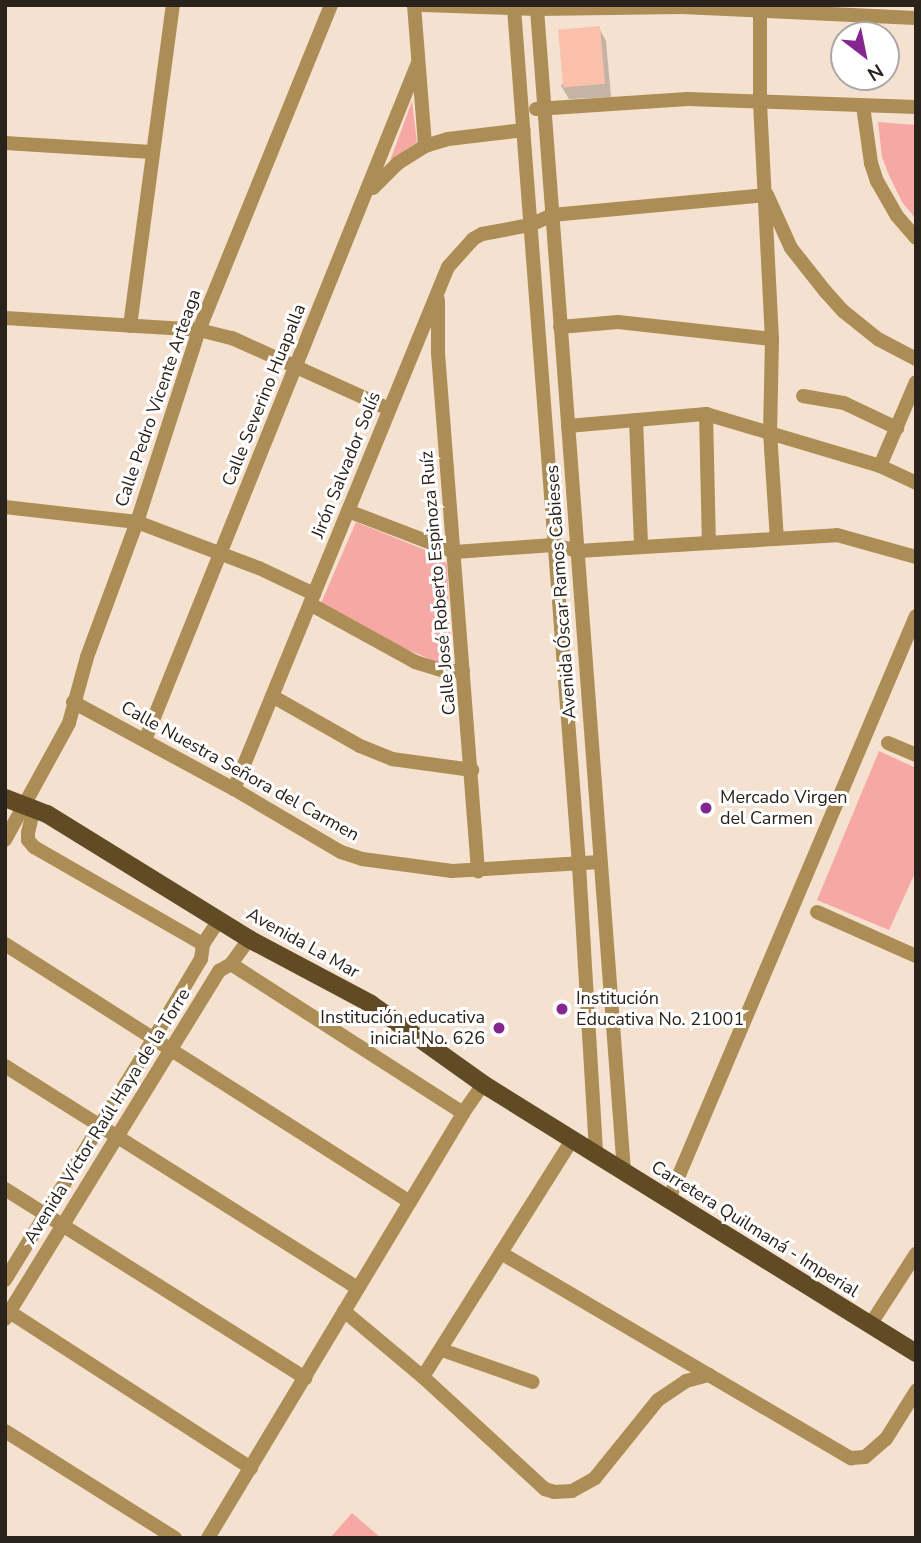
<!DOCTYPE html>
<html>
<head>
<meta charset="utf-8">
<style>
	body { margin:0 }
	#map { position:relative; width:921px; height:1543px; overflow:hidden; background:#f5e1cf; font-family:"Nunito Sans",sans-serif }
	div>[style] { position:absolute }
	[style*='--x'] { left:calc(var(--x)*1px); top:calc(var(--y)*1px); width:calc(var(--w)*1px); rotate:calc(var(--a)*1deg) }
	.green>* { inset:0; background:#f6a8a5 }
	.shadow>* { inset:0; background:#0003 }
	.building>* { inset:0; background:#fac0a9; transform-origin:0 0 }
	.minor>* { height:14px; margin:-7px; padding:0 7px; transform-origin:7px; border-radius:7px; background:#ab8d55 }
	.major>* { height:18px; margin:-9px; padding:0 9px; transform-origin:9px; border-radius:9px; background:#604b24 }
	.dots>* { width:19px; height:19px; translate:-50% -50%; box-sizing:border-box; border:4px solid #fff; border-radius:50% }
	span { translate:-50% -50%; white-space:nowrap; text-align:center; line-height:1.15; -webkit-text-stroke:6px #fff; paint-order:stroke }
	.street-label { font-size:18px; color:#2a231c }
	.poi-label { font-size:18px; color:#2a231c }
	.left { translate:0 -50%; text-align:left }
	.right { translate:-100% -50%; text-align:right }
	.frame { position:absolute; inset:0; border:7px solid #2a231c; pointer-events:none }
	.north { position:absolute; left:830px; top:21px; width:70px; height:70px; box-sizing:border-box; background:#fff; border:2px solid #aaa7a4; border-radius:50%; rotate:148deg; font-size:19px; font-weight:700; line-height:28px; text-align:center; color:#2a231c }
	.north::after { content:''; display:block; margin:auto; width:24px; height:32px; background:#842590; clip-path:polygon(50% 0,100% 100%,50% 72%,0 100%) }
</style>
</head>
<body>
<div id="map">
	<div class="green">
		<div style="clip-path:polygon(412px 101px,417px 142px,390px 161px)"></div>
		<div style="clip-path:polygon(878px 122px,916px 125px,916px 219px,902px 202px,888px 173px,882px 157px)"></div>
		<div style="clip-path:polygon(356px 522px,440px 556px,447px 564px,451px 653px,445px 659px,437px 662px,389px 642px,321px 603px)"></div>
		<div style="clip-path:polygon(879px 751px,916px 768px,916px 871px,889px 930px,817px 900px)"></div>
		<div style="clip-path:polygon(352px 1513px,381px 1538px,330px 1538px)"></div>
	</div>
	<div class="shadow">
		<div style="clip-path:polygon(599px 28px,606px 41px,611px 97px,569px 99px,561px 86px)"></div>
	</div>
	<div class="building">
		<div style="left:600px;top:26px;width:58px;height:42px;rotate:85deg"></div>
	</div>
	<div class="minor">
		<div style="--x:414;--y:5;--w:141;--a:85.5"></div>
		<div style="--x:423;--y:5;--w:114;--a:2"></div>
		<div style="--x:537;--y:9;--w:145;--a:-0.8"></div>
		<div style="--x:682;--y:7;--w:234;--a:2.7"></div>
		<div style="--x:514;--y:8;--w:859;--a:85.66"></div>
		<div style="--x:579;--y:865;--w:289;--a:86.6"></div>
		<div style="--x:537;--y:9;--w:1166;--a:85.72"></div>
		<div style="--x:760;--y:12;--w:91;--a:90"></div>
		<div style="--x:760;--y:103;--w:236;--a:87.1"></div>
		<div style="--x:772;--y:339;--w:93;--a:91.2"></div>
		<div style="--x:770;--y:432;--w:107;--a:86.3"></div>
		<div style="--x:863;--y:106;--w:58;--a:82"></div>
		<div style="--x:871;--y:163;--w:19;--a:72"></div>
		<div style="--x:877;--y:181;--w:40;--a:60.3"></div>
		<div style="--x:897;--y:216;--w:29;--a:49"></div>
		<div style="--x:536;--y:109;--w:152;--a:-3.8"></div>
		<div style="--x:688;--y:99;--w:228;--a:2"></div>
		<div style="--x:5;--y:143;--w:147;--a:3.5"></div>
		<div style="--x:373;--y:188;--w:35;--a:-45"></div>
		<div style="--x:398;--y:163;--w:32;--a:-32"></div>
		<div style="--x:425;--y:146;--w:24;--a:-17"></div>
		<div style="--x:448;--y:139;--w:76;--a:-6.8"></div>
		<div style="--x:438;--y:300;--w:53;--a:90"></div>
		<div style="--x:438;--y:353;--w:520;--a:85.58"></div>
		<div style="--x:5;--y:318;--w:194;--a:3.5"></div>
		<div style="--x:199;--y:330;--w:34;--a:14"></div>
		<div style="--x:232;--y:338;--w:172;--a:24.3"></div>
		<div style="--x:130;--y:326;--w:324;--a:-82.4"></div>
		<div style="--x:560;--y:327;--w:58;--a:-4.9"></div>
		<div style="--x:618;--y:322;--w:155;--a:6.3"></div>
		<div style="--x:803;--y:396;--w:42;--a:9.7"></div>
		<div style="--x:844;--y:403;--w:59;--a:25.3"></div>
		<div style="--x:706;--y:414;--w:129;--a:88.7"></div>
		<div style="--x:636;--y:420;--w:127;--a:87.7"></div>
		<div style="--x:568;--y:426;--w:139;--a:-5"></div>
		<div style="--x:706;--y:414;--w:182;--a:16.6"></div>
		<div style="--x:880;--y:466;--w:40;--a:25"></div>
		<div style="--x:880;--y:466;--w:91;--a:-66.8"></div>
		<div style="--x:5;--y:507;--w:133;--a:6.5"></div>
		<div style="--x:137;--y:522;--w:130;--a:20.7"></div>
		<div style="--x:259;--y:568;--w:61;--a:25.3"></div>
		<div style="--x:348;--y:511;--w:115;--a:21"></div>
		<div style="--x:455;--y:552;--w:98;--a:-4.1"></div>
		<div style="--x:553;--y:545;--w:26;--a:13"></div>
		<div style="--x:578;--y:551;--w:259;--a:-3.5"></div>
		<div style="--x:837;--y:535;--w:82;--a:15.6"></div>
		<div style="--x:310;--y:604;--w:120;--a:28.9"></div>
		<div style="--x:415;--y:662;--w:30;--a:17"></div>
		<div style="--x:444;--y:671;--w:19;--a:0"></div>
		<div style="--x:272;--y:696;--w:101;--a:29.6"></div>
		<div style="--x:360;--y:746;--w:35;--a:22"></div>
		<div style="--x:392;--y:759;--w:81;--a:7.8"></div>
		<div style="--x:73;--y:702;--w:183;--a:28.4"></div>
		<div style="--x:234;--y:789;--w:124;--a:30.5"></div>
		<div style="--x:341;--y:852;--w:22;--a:18"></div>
		<div style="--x:362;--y:859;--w:91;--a:7.6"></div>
		<div style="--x:452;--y:871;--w:148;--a:-3.5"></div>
		<div style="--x:145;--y:740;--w:728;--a:-68.05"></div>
		<div style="--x:888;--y:743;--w:30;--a:23"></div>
		<div style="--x:234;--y:789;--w:564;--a:-67.71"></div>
		<div style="--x:448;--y:267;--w:38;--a:-48"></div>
		<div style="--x:473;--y:239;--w:10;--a:-29"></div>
		<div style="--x:482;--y:234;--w:49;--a:-10.6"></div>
		<div style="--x:530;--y:225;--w:24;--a:-24"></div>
		<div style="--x:552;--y:215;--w:216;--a:-5.3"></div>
		<div style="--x:767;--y:195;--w:58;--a:65.6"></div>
		<div style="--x:791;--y:248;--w:55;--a:51.7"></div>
		<div style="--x:825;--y:291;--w:27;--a:48"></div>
		<div style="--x:843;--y:311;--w:45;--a:38.7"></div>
		<div style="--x:878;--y:339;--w:43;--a:27.8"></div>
		<div style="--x:34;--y:807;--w:26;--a:103"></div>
		<div style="--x:28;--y:832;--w:8;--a:90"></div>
		<div style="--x:28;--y:840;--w:9;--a:49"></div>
		<div style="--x:34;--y:847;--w:195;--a:29.9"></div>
		<div style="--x:5;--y:840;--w:133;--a:-61.3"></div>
		<div style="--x:69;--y:723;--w:68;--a:-74.7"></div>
		<div style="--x:87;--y:657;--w:144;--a:-69.7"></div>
		<div style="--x:137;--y:522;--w:202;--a:-72.1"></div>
		<div style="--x:199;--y:330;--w:351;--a:-67.9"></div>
		<div style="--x:817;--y:912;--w:108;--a:24"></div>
		<div style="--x:5;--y:944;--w:480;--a:32.5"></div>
		<div style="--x:231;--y:964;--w:276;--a:32.7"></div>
		<div style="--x:5;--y:1066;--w:417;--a:32.2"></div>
		<div style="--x:572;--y:1140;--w:280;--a:122.2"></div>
		<div style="--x:423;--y:1377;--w:166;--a:42.6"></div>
		<div style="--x:545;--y:1489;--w:9;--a:18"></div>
		<div style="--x:554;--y:1492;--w:18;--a:-3"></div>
		<div style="--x:572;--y:1491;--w:26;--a:-29"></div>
		<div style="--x:595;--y:1478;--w:100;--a:-51.1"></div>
		<div style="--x:658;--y:1400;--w:34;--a:-34"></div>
		<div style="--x:686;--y:1381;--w:24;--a:-15"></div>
		<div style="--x:5;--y:1189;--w:355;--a:32.2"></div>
		<div style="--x:668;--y:1201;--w:635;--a:-67.03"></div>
		<div style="--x:501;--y:1253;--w:406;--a:30.4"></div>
		<div style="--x:851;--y:1458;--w:14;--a:-4"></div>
		<div style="--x:865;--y:1457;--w:28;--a:-41"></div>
		<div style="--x:886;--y:1439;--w:57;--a:-58"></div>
		<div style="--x:5;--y:1280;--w:284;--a:-58.4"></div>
		<div style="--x:154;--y:1038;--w:92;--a:-59.3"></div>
		<div style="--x:201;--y:959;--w:15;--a:-82"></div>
		<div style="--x:203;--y:944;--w:29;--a:-56"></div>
		<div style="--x:5;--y:1309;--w:293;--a:32.9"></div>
		<div style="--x:344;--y:1311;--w:103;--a:39.9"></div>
		<div style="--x:5;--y:1319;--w:409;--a:-58.4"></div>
		<div style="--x:219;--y:971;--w:14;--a:-30"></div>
		<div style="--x:231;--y:964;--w:31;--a:-54"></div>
		<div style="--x:870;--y:1325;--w:85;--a:-57.1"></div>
		<div style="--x:442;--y:1350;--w:96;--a:19.4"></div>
		<div style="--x:5;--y:1431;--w:201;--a:32.2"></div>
		<div style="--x:208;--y:1538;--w:496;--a:-59"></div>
		<div style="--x:463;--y:1113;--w:35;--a:-55"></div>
	</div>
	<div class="major">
		<div style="--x:5;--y:798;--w:45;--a:20.9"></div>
		<div style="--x:47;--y:814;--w:238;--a:31.7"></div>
		<div style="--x:249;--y:939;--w:138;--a:28"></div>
		<div style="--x:371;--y:1004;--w:138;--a:35.5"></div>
		<div style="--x:483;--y:1084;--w:510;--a:31.85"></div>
	</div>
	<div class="dots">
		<div style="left:706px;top:808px;background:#842590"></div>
		<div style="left:562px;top:1009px;background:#842590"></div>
		<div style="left:499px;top:1028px;background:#842590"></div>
	</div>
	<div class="street-label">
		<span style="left:264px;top:395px;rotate:-68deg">Calle Severino Huapalla</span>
		<span style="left:158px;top:398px;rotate:-71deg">Calle Pedro Vicente Arteaga</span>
		<span style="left:346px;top:465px;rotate:-68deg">Jirón Salvador Solís</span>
		<span style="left:438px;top:583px;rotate:-95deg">Calle José Roberto Espinoza Ruíz</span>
		<span style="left:561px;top:592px;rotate:-94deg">Avenida Óscar Ramos Cabieses</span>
		<span style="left:240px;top:771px;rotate:29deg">Calle Nuestra Señora del Carmen</span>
		<span style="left:303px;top:943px;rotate:29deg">Avenida La Mar</span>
		<span style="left:107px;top:1116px;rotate:-58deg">Avenida Víctor Raúl Haya de la Torre</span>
		<span style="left:755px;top:1229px;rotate:32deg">Carretera Quilmaná - Imperial</span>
	</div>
	<div class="poi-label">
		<span class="left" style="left:720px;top:808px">Mercado Virgen<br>del Carmen</span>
		<span class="left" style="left:576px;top:1009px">Institución<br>Educativa No. 21001</span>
		<span class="right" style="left:485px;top:1028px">Institución educativa<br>inicial No. 626</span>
	</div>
	<div class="frame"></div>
	<div class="north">N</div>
</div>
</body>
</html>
